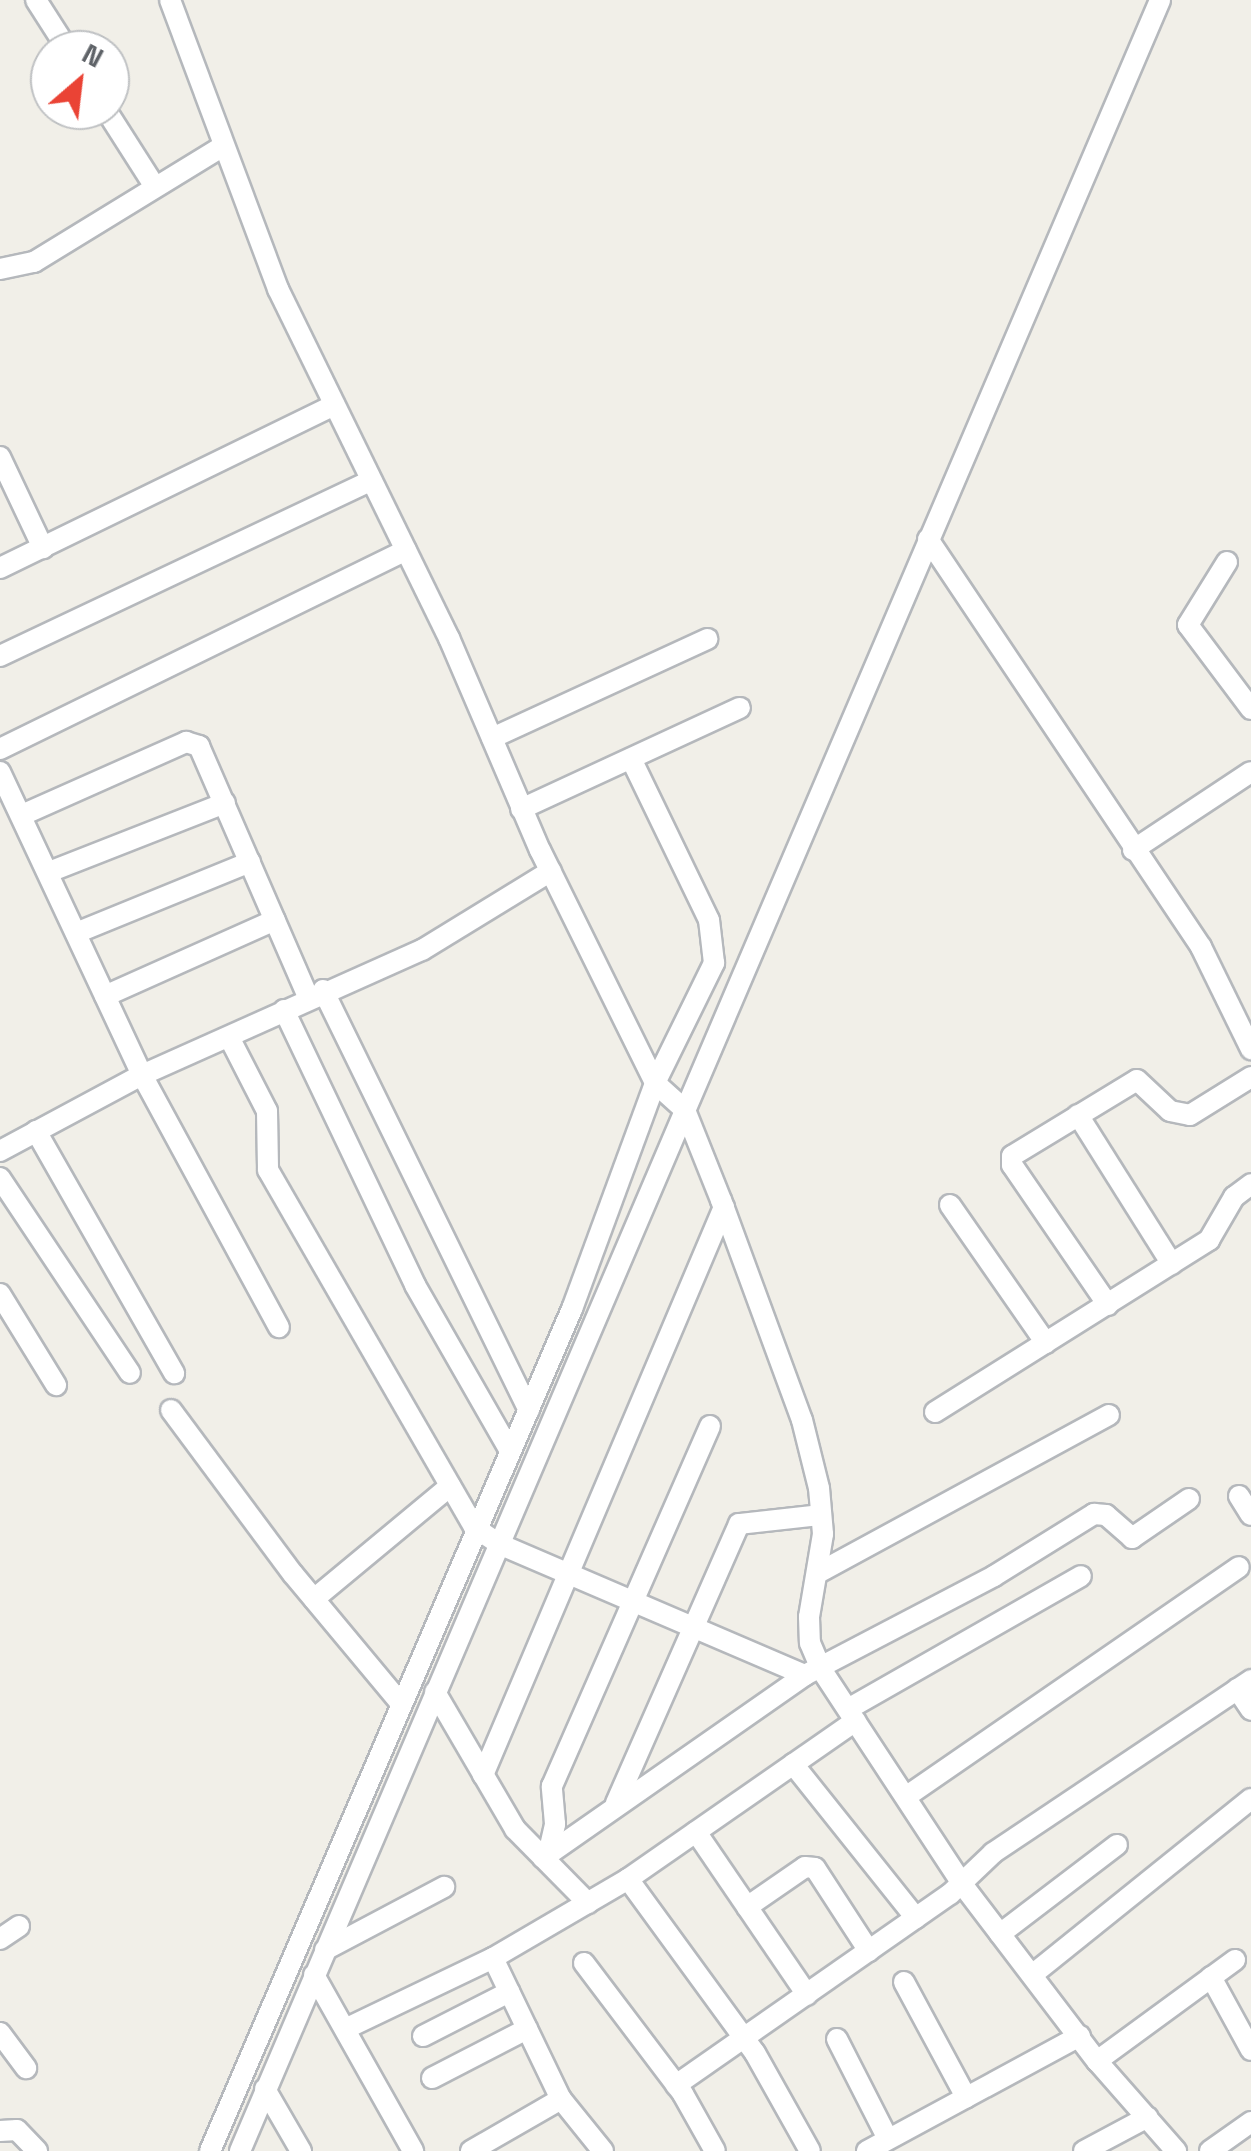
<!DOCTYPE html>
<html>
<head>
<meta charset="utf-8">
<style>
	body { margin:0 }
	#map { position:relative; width:1251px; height:2151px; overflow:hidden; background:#f1efe8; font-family:"Space Grotesk",sans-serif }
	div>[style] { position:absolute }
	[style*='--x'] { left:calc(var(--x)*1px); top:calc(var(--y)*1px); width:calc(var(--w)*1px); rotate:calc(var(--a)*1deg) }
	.roads { filter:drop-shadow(2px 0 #b5b8bc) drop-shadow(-2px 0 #b5b8bc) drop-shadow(0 2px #b5b8bc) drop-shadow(0 -2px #b5b8bc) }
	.minor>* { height:20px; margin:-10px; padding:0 10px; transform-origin:10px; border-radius:10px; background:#fff }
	span { translate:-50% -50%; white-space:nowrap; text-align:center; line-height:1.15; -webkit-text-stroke:8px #fff; paint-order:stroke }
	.north { position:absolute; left:30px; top:30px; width:100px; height:100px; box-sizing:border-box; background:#fff; border:2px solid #bfc1c3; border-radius:50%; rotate:28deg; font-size:28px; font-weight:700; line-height:40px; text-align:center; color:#5f6368 }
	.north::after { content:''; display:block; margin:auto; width:35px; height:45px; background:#ea4335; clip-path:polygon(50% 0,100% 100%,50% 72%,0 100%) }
</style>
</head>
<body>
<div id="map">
	<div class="roads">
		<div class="minor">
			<div style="--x:36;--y:0;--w:59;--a:57.4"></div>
			<div style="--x:170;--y:0;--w:309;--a:69.5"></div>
			<div style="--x:278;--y:289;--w:389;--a:63.9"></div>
			<div style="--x:449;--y:638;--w:231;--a:66.8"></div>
			<div style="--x:540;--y:850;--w:260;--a:63.7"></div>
			<div style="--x:655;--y:1083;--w:40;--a:42"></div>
			<div style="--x:685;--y:1110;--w:97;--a:68.2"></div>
			<div style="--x:721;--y:1200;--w:234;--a:69.8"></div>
			<div style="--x:802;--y:1420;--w:70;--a:76"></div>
			<div style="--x:819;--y:1488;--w:46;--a:85"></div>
			<div style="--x:823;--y:1534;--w:84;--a:99.6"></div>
			<div style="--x:809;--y:1617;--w:26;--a:88"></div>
			<div style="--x:810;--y:1643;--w:28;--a:67"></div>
			<div style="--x:821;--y:1669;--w:257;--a:56.7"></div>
			<div style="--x:962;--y:1884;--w:223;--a:52.7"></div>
			<div style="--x:1097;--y:2061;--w:120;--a:48.7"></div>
			<div style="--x:106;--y:110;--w:91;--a:57.5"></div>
			<div style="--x:0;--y:269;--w:35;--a:-12"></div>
			<div style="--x:34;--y:262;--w:222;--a:-31.5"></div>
			<div style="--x:0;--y:457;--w:101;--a:64.7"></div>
			<div style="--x:928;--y:539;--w:491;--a:56.2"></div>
			<div style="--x:1201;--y:947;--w:114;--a:63.9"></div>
			<div style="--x:1227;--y:562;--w:74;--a:121.8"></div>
			<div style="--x:1188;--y:625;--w:105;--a:53.1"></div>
			<div style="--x:0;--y:568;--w:372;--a:-26"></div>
			<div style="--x:0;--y:656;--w:410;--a:-25.3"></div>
			<div style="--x:492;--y:738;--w:237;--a:-24.7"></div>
			<div style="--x:0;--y:749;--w:452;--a:-26.1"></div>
			<div style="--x:0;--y:772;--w:335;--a:64.9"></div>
			<div style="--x:142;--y:1075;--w:287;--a:61.5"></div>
			<div style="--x:521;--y:809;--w:241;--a:-24.8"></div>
			<div style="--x:22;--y:815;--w:180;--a:-24"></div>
			<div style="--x:186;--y:742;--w:14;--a:17"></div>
			<div style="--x:199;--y:746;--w:274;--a:66.5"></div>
			<div style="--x:1133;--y:850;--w:141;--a:-33.5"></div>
			<div style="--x:49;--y:872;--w:189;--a:-21.4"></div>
			<div style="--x:76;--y:933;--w:188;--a:-22.2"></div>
			<div style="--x:323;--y:990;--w:468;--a:63.9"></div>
			<div style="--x:105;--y:996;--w:186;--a:-24.1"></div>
			<div style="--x:284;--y:1010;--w:305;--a:64.5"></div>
			<div style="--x:415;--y:1285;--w:189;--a:60.2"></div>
			<div style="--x:229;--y:1037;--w:83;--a:62.8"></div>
			<div style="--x:267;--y:1111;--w:59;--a:89"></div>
			<div style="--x:268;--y:1170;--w:412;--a:60"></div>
			<div style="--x:474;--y:1527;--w:30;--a:34"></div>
			<div style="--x:499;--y:1544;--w:333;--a:23.2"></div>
			<div style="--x:1078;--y:1115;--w:176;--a:57.8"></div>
			<div style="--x:36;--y:1131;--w:279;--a:60.3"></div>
			<div style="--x:0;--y:1151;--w:161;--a:-28.2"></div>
			<div style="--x:142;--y:1075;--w:307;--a:-24.1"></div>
			<div style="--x:422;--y:950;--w:151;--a:-31.5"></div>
			<div style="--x:0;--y:1178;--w:234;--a:56.3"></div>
			<div style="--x:950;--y:1205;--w:168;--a:55.2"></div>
			<div style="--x:0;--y:1294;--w:107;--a:58.4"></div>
			<div style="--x:1108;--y:1305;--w:170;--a:-124.4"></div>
			<div style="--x:1012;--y:1165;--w:9;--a:-90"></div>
			<div style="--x:1012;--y:1156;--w:146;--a:-31.3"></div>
			<div style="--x:1137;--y:1080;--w:45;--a:43.2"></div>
			<div style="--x:1170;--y:1111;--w:20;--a:11"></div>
			<div style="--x:1190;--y:1115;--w:72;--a:-31.9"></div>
			<div style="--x:171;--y:1410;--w:204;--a:53.4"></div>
			<div style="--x:293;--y:1574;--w:170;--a:50.2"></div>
			<div style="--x:935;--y:1412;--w:324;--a:-32.1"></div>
			<div style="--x:1209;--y:1240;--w:50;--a:-59.8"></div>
			<div style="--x:1234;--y:1197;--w:21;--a:-37"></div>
			<div style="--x:1239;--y:1496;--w:22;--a:58"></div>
			<div style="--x:818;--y:1573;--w:331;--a:-28.5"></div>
			<div style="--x:314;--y:1599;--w:177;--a:-39.7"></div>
			<div style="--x:1237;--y:1689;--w:25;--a:56"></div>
			<div style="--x:435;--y:1692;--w:159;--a:59.7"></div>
			<div style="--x:515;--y:1829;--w:104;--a:45.4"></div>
			<div style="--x:848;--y:1709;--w:268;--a:-29.7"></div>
			<div style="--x:793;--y:1764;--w:197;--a:51.4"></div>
			<div style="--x:483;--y:1775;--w:617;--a:-67.01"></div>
			<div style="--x:907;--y:1796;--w:403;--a:-34.6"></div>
			<div style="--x:616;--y:1803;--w:305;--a:-66.2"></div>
			<div style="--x:739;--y:1524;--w:82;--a:-6.3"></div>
			<div style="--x:696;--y:1832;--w:197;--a:55.7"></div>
			<div style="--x:548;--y:1855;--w:32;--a:-77"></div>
			<div style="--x:555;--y:1824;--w:38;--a:-95"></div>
			<div style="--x:552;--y:1786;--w:393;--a:-66.3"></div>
			<div style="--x:543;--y:1858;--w:320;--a:-34.9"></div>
			<div style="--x:805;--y:1675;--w:213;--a:-27.6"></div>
			<div style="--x:994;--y:1576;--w:118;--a:-31.8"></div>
			<div style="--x:1094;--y:1514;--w:12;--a:5"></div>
			<div style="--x:1106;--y:1515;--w:35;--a:41"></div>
			<div style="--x:1132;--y:1538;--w:69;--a:-34.4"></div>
			<div style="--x:628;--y:1879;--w:215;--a:53.9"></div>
			<div style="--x:755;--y:2053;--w:112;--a:60.7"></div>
			<div style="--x:747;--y:1907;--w:70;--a:-34.6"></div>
			<div style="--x:805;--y:1867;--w:10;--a:6"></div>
			<div style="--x:815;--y:1868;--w:99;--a:57"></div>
			<div style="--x:1000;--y:1934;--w:147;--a:-37.3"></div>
			<div style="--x:0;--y:1939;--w:23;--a:-34"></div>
			<div style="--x:325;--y:1950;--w:135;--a:-27.9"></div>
			<div style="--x:493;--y:1958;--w:157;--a:64.3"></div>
			<div style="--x:561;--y:2099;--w:67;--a:51.1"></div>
			<div style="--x:584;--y:1963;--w:164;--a:52.9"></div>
			<div style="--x:683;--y:2094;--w:65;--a:60.7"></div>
			<div style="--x:314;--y:1975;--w:202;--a:60.6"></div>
			<div style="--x:1032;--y:1975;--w:281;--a:-38.8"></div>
			<div style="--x:1211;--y:1977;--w:83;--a:61.3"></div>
			<div style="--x:904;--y:1982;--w:131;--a:61.7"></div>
			<div style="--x:345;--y:2029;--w:164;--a:-25.6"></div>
			<div style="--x:493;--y:1958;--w:156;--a:-30.3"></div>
			<div style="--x:628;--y:1879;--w:277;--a:-34.8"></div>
			<div style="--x:0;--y:2033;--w:44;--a:53.4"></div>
			<div style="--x:423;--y:2036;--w:97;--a:-27.1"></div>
			<div style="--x:837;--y:2039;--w:112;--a:63"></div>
			<div style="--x:1097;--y:2061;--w:171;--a:-36.2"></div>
			<div style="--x:432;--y:2078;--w:107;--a:-27.3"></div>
			<div style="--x:676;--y:2085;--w:334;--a:-34.9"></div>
			<div style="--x:950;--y:1894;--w:59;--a:-43.6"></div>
			<div style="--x:993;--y:1853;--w:311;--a:-33.8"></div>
			<div style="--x:265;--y:2089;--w:72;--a:59.9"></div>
			<div style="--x:0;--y:2131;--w:17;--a:-3"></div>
			<div style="--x:17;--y:2130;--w:29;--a:46"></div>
			<div style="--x:210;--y:2151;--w:917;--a:-66.74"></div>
			<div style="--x:572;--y:1309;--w:241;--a:-69.8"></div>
			<div style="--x:655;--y:1083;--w:134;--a:-63.8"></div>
			<div style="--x:714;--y:963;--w:43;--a:-96.6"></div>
			<div style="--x:709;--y:920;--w:179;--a:-115.8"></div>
			<div style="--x:240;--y:2151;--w:2339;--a:-66.84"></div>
			<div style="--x:471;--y:2151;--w:104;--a:-30"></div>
			<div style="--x:867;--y:2151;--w:242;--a:-28.4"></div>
			<div style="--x:1084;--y:2151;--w:72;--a:-28"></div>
			<div style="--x:1210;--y:2151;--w:50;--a:-35.3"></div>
		</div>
	</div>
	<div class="north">N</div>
</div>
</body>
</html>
